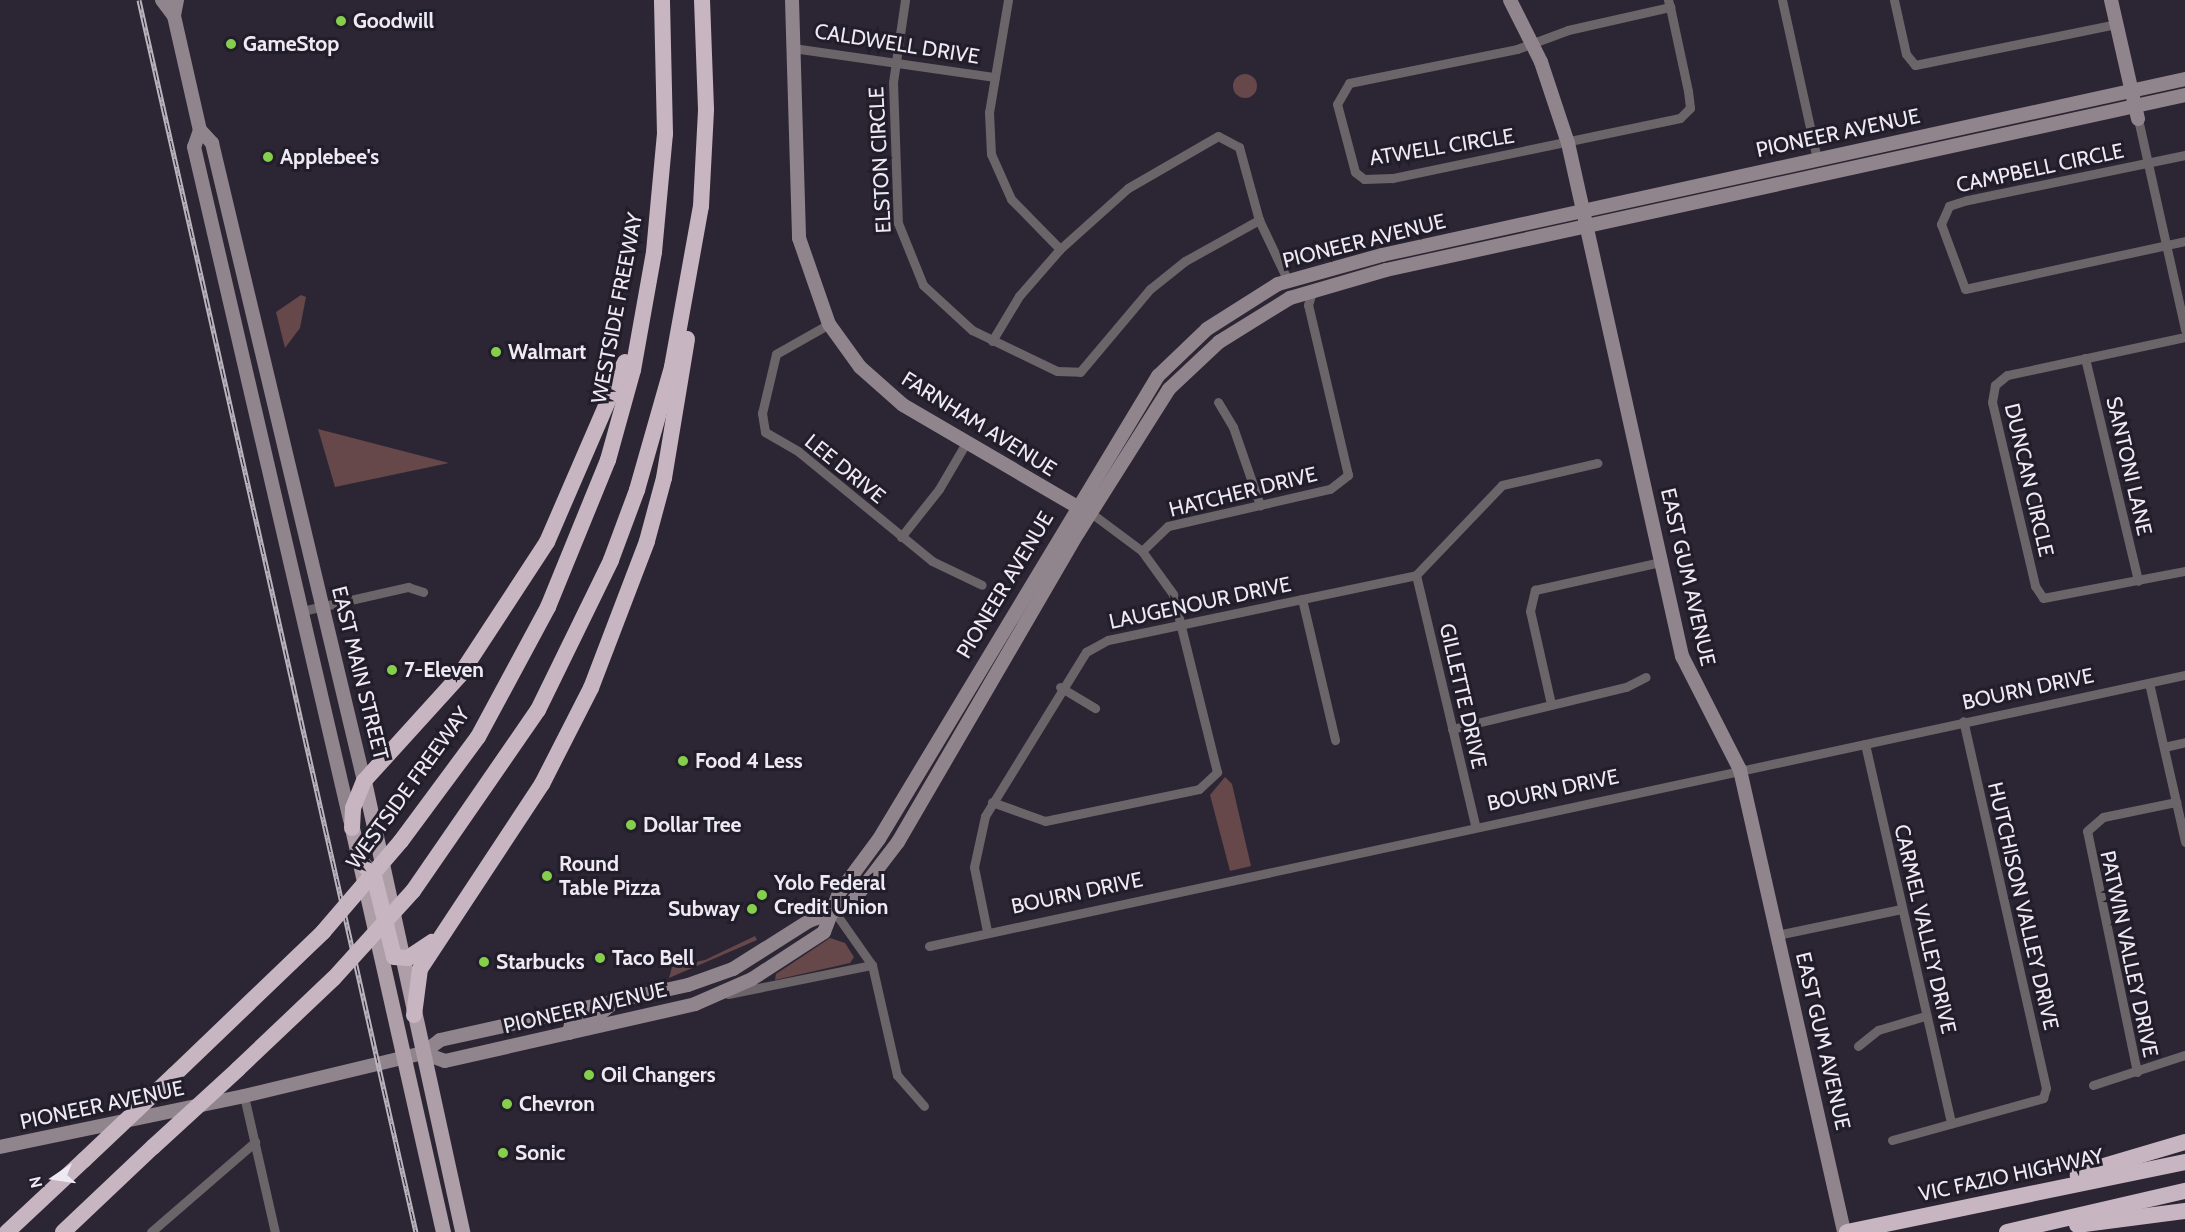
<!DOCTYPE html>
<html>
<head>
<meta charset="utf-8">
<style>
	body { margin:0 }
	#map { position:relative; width:2185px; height:1232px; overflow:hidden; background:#2c2634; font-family:Cabin,sans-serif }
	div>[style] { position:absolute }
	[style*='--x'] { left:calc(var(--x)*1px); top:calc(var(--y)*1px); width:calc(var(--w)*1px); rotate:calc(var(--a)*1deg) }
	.green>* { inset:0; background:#66474a }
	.round { border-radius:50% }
	.street>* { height:9px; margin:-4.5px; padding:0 4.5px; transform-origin:4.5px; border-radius:4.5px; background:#6b6469 }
	.secondary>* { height:14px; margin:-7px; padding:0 7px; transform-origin:7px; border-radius:7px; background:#90858c }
	.primary>* { height:15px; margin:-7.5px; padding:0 7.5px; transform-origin:7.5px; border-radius:7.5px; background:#ad9ea8 }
	.highway>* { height:16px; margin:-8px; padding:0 8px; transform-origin:8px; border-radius:8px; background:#c7b5c1 }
	.rail>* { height:5px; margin-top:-2.5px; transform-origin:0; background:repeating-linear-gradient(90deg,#221d2a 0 9px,#b9b4be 0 18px); box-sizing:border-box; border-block:2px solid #b9b4be }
	.highway-bridge>* { height:16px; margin:-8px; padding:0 8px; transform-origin:8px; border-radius:8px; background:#c7b5c1 }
	.dots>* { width:16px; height:16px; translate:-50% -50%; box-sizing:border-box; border:3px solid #221d2a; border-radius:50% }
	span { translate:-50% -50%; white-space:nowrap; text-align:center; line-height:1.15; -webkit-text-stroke:6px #221d2a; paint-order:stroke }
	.poi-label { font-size:21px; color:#eeeaf3; font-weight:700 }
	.left { translate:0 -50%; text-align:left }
	.right { translate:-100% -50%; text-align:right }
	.street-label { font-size:21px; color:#eeeaf3 }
	.north { position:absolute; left:24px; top:1148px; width:60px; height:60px; -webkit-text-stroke:4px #221d2a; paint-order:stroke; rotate:257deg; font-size:16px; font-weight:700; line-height:24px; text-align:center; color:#eeeaf3 }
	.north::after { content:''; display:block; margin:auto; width:21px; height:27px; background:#eeeaf3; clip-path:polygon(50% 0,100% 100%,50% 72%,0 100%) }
</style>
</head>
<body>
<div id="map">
	<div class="green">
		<div class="round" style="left:1233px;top:74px;width:24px;height:24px"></div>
		<div style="clip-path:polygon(301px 295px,306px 297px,300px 328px,285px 348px,276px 312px)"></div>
		<div style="clip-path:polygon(318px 429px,449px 463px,335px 487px)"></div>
		<div style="clip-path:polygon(1225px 777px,1232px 784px,1251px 866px,1230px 871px,1210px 795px)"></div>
		<div style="clip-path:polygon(755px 936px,757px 940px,669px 978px,672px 967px,705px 960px)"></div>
		<div style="clip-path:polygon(830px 938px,845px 943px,854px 957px,850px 963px,775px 980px,776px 974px)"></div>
	</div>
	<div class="street">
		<div style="--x:905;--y:0;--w:83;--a:98.3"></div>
		<div style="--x:893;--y:82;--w:141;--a:88"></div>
		<div style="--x:898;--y:223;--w:67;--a:68"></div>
		<div style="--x:923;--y:285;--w:67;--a:42.6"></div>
		<div style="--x:972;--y:330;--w:94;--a:25.8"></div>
		<div style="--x:1057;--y:371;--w:23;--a:2"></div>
		<div style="--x:1080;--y:372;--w:109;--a:-49.9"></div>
		<div style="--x:1150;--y:289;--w:45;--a:-38.7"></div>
		<div style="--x:1185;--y:261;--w:85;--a:-29"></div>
		<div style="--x:1008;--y:0;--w:114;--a:99.6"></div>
		<div style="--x:989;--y:112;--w:42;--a:87.3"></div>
		<div style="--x:991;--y:154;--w:49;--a:66"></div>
		<div style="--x:1011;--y:199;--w:70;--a:45.6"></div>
		<div style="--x:1668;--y:0;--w:7;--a:74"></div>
		<div style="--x:1670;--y:7;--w:86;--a:77.9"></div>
		<div style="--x:1688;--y:91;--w:17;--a:83"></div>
		<div style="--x:1690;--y:108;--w:14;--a:135"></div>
		<div style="--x:1680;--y:118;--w:294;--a:168.2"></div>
		<div style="--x:1392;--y:178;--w:28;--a:178"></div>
		<div style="--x:1364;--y:179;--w:11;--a:-142"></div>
		<div style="--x:1355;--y:172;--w:70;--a:-104.8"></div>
		<div style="--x:1337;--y:104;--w:24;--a:-60"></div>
		<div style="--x:1349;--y:83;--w:171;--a:-11.4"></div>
		<div style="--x:1517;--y:49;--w:54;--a:-20.4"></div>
		<div style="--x:1568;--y:30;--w:105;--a:-12.7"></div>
		<div style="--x:1782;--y:0;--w:163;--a:77.6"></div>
		<div style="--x:1894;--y:0;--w:55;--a:77.5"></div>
		<div style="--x:1906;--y:54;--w:14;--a:51"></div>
		<div style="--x:1915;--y:65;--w:206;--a:-11.5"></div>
		<div style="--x:793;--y:48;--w:204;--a:8.2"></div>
		<div style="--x:2138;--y:119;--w:216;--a:77.4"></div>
		<div style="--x:2185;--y:155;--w:223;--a:168.3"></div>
		<div style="--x:1967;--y:200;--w:19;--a:162"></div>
		<div style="--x:1949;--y:206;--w:20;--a:114"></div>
		<div style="--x:1941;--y:224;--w:69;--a:69.7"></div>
		<div style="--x:1965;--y:289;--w:225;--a:-12.3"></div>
		<div style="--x:829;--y:324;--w:61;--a:150.5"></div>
		<div style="--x:776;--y:354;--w:61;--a:103.3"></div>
		<div style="--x:762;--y:413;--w:19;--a:81"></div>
		<div style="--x:765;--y:432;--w:39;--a:30"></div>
		<div style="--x:799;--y:452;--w:172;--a:39.3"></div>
		<div style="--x:932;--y:561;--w:55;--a:25.6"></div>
		<div style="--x:2185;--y:337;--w:182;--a:167.9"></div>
		<div style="--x:2007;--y:375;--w:16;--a:140"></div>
		<div style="--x:1995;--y:385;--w:17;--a:100"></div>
		<div style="--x:1992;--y:402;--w:189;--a:76.8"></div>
		<div style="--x:2035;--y:586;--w:14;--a:56"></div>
		<div style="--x:2043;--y:598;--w:145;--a:-10.8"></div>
		<div style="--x:992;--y:341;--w:52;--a:-59"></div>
		<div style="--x:1019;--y:296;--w:62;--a:-48.9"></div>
		<div style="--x:1060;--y:249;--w:91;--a:-41.9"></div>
		<div style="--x:1128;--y:188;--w:104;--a:-30"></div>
		<div style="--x:1218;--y:136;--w:24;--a:28"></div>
		<div style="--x:1239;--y:147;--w:76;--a:74.7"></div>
		<div style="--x:1259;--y:220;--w:65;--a:64.6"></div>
		<div style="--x:2085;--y:358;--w:229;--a:76.6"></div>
		<div style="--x:1218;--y:402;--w:29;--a:59"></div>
		<div style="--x:1233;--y:427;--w:83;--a:70.9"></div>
		<div style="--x:901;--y:537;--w:61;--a:-51.6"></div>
		<div style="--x:939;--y:489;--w:53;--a:-59.6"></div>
		<div style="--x:1142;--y:551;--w:36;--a:-44"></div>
		<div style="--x:1168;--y:526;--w:166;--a:-12.9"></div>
		<div style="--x:1330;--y:489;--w:23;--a:-38"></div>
		<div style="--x:1348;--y:475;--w:175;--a:-103.2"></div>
		<div style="--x:1308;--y:305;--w:14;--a:-73"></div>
		<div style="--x:1416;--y:575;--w:257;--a:76.7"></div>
		<div style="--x:1416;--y:575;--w:124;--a:-46.3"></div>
		<div style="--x:1502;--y:485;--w:98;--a:-13"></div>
		<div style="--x:1302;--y:599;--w:145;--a:76.8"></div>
		<div style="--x:302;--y:611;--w:109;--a:-12.8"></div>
		<div style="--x:408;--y:587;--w:16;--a:18"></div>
		<div style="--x:2149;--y:683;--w:163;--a:77.2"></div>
		<div style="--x:1060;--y:687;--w:41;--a:31"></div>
		<div style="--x:1551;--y:704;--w:95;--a:-102.7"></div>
		<div style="--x:1530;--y:611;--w:22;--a:-77"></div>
		<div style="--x:1535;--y:590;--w:128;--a:-12.6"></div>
		<div style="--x:1452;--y:729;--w:179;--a:-13.6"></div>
		<div style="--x:1626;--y:687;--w:22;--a:-27"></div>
		<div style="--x:1865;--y:744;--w:389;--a:77.2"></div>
		<div style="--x:2164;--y:747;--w:22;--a:-13"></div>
		<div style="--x:992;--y:802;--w:56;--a:19.7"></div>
		<div style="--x:1045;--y:821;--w:157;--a:-11.7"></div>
		<div style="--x:1199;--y:789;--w:25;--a:-43"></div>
		<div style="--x:1217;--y:772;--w:183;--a:-103.9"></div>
		<div style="--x:1173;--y:594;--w:53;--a:-125.8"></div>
		<div style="--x:1142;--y:551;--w:64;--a:-143.3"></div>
		<div style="--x:834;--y:911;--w:66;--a:54.9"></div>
		<div style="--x:872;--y:965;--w:113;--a:77.2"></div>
		<div style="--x:897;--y:1075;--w:41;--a:48.9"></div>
		<div style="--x:987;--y:931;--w:65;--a:-101.5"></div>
		<div style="--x:974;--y:867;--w:52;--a:-77.8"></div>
		<div style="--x:985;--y:816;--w:193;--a:-58.4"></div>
		<div style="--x:1086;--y:652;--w:25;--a:-29"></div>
		<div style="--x:1108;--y:640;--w:315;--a:-11.9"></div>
		<div style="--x:1777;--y:935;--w:127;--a:-11.8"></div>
		<div style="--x:929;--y:946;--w:1285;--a:-12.18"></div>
		<div style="--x:728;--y:994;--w:147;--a:-11.4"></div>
		<div style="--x:1858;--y:1046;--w:26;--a:-39"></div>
		<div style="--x:1878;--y:1030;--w:49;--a:-16.6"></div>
		<div style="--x:2137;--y:1072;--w:246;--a:-101.7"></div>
		<div style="--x:2087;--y:831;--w:21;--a:-41"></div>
		<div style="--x:2103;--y:817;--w:75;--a:-11.6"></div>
		<div style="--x:2093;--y:1085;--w:97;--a:-18.1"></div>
		<div style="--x:244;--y:1096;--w:139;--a:77.2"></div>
		<div style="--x:1892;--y:1140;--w:157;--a:-15.5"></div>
		<div style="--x:2043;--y:1098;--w:10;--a:-73"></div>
		<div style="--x:2046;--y:1088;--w:376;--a:-102.7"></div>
		<div style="--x:151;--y:1232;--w:138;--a:-40.9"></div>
	</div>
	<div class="secondary">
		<div style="--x:162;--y:0;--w:20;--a:53"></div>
		<div style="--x:177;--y:0;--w:16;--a:101"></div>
		<div style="--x:174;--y:16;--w:117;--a:77.2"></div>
		<div style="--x:200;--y:130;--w:18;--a:47"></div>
		<div style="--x:212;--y:143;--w:656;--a:76.6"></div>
		<div style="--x:792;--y:0;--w:238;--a:88.3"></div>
		<div style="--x:799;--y:238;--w:91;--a:70.8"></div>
		<div style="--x:829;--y:324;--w:53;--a:54.2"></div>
		<div style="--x:860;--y:367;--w:57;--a:41.5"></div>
		<div style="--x:903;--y:405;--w:208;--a:30.3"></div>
		<div style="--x:1510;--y:0;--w:69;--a:63.4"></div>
		<div style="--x:1541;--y:62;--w:85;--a:71.6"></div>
		<div style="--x:1568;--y:143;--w:526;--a:77.47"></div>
		<div style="--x:1682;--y:656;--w:128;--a:63"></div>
		<div style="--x:1740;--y:770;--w:474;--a:77.3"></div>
		<div style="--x:2111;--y:0;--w:122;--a:77.2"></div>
		<div style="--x:200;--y:130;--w:18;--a:109"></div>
		<div style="--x:194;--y:147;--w:691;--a:76.95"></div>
		<div style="--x:569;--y:1033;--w:9;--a:-77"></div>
		<div style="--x:571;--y:1024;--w:27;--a:-17"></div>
		<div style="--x:597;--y:1016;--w:21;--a:-39"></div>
		<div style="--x:423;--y:1053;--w:23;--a:20"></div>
		<div style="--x:445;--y:1061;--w:256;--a:-12.8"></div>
		<div style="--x:695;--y:1004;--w:62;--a:-23.7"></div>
		<div style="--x:752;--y:979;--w:86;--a:-33.1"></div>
		<div style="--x:824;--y:932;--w:42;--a:-69"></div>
		<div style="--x:839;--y:893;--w:67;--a:-53.5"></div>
		<div style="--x:879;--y:839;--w:541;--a:-58.93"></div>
		<div style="--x:1158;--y:376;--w:68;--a:-43.8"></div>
		<div style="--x:1207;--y:329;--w:84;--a:-32.4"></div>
		<div style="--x:1278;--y:284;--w:108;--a:-15.6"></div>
		<div style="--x:1382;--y:255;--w:822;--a:-12.36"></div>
		<div style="--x:0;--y:1147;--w:249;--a:-11.8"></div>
		<div style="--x:244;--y:1096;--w:184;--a:-13.5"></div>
		<div style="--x:423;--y:1053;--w:21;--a:-37"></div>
		<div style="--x:440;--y:1040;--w:254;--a:-12.5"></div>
		<div style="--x:688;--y:985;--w:48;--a:-19.6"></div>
		<div style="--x:733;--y:969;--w:90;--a:-32.3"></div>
		<div style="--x:809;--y:921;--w:43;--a:-20.6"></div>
		<div style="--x:849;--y:906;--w:81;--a:-52.6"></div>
		<div style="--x:898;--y:842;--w:358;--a:-59.8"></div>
		<div style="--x:1078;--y:533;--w:170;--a:-57.7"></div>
		<div style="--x:1169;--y:389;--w:69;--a:-43.2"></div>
		<div style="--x:1219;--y:342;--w:84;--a:-31.8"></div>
		<div style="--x:1290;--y:298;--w:100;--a:-16.3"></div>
		<div style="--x:1386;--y:270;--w:818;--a:-12.35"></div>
	</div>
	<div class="primary">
		<div style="--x:364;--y:781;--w:462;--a:77.7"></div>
		<div style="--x:352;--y:828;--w:414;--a:77.3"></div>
	</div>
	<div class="highway">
		<div style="--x:352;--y:828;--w:20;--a:-87"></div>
		<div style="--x:353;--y:808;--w:29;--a:-68"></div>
		<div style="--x:364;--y:781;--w:143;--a:-47.8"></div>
		<div style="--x:460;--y:675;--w:159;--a:-56.8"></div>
		<div style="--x:547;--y:542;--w:196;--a:-66.6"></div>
		<div style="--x:401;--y:841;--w:129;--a:-53.5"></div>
		<div style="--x:478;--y:737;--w:148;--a:-61.7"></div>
		<div style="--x:548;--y:607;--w:159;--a:-67.8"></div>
		<div style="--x:608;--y:460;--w:93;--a:-74.5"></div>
		<div style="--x:633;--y:370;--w:120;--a:-79.9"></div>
		<div style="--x:654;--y:252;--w:119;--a:-84.7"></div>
		<div style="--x:665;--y:134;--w:134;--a:-91.3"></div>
		<div style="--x:360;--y:861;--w:21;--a:47"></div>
		<div style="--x:374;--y:876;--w:83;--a:76.1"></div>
		<div style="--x:394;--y:957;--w:14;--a:4"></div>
		<div style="--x:408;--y:958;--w:29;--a:-34"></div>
		<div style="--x:413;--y:891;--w:220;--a:-55.4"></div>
		<div style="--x:538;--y:710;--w:167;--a:-64"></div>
		<div style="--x:611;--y:560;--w:75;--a:-69.6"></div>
		<div style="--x:637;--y:490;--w:128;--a:-74.1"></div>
		<div style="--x:672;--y:367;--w:164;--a:-79.8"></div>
		<div style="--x:701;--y:206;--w:97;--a:-87"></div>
		<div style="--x:706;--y:109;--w:109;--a:-92.1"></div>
		<div style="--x:414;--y:1015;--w:46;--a:-82.6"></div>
		<div style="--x:420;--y:969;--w:222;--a:-56.6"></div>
		<div style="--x:542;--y:784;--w:108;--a:-63"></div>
		<div style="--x:591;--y:688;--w:157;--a:-69.1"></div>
		<div style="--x:647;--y:541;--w:65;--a:-74.9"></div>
		<div style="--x:664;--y:478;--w:141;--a:-80.6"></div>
		<div style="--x:238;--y:1069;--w:132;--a:-43.5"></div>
		<div style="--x:174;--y:1075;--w:207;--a:-43.8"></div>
		<div style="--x:2077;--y:1174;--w:113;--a:-16.5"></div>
		<div style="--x:2077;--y:1225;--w:109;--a:-7.4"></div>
		<div style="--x:7;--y:1232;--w:105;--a:-43.1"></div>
		<div style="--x:63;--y:1232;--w:124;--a:-43.4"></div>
		<div style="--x:1847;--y:1232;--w:345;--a:-11.7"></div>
		<div style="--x:2007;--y:1232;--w:183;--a:-13"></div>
	</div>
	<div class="rail">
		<div style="--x:139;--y:0;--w:1263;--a:77.33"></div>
	</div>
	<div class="highway-bridge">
		<div style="--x:323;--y:932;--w:120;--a:-49.4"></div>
		<div style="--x:334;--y:978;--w:118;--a:-47.8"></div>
		<div style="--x:153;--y:1147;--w:115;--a:-42.5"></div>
		<div style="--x:84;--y:1160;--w:124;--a:-43.4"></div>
	</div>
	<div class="dots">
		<div style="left:341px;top:21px;background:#85cf4c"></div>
		<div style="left:231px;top:44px;background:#85cf4c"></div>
		<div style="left:268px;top:157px;background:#85cf4c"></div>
		<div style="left:496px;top:352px;background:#85cf4c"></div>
		<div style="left:392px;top:670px;background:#85cf4c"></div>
		<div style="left:683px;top:761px;background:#85cf4c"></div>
		<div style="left:631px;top:825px;background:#85cf4c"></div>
		<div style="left:547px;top:876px;background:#85cf4c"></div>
		<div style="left:762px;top:895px;background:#85cf4c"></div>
		<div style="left:752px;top:909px;background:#85cf4c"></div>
		<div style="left:600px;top:958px;background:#85cf4c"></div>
		<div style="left:484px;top:962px;background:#85cf4c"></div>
		<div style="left:589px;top:1075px;background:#85cf4c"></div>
		<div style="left:507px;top:1104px;background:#85cf4c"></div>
		<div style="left:503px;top:1153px;background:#85cf4c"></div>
	</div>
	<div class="poi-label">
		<span class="left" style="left:353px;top:21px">Goodwill</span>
		<span class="left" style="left:243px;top:44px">GameStop</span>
		<span class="left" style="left:280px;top:157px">Applebee's</span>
		<span class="left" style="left:508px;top:352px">Walmart</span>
		<span class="left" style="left:404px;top:670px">7-Eleven</span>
		<span class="left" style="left:695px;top:761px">Food 4 Less</span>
		<span class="left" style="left:643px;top:825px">Dollar Tree</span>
		<span class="left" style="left:559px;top:876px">Round<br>Table Pizza</span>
		<span class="left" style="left:774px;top:895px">Yolo Federal<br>Credit Union</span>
		<span class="right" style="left:740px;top:909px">Subway</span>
		<span class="left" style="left:612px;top:958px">Taco Bell</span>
		<span class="left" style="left:496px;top:962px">Starbucks</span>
		<span class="left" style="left:601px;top:1075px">Oil Changers</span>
		<span class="left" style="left:519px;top:1104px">Chevron</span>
		<span class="left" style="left:515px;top:1153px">Sonic</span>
	</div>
	<div class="street-label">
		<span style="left:897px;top:44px;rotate:9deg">CALDWELL DRIVE</span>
		<span style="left:1838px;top:133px;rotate:-12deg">PIONEER AVENUE</span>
		<span style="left:1442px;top:147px;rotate:-9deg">ATWELL CIRCLE</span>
		<span style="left:880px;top:160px;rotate:-93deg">ELSTON CIRCLE</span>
		<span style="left:2040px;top:168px;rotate:-12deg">CAMPBELL CIRCLE</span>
		<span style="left:1364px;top:241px;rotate:-14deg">PIONEER AVENUE</span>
		<span style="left:617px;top:308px;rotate:-79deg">WESTSIDE FREEWAY</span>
		<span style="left:979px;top:424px;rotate:32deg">FARNHAM AVENUE</span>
		<span style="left:2129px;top:466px;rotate:77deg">SANTONI LANE</span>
		<span style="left:845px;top:469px;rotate:39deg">LEE DRIVE</span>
		<span style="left:2029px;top:480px;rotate:77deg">DUNCAN CIRCLE</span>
		<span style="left:1243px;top:492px;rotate:-14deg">HATCHER DRIVE</span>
		<span style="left:1688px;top:577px;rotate:77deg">EAST GUM AVENUE</span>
		<span style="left:1005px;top:585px;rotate:-59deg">PIONEER AVENUE</span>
		<span style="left:1200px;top:603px;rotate:-12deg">LAUGENOUR DRIVE</span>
		<span style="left:360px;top:673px;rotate:76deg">EAST MAIN STREET</span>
		<span style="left:2028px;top:689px;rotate:-12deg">BOURN DRIVE</span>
		<span style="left:1463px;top:696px;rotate:77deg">GILLETTE DRIVE</span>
		<span style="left:408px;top:788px;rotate:-54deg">WESTSIDE FREEWAY</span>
		<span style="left:1553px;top:790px;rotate:-12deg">BOURN DRIVE</span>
		<span style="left:1077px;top:893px;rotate:-12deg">BOURN DRIVE</span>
		<span style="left:2023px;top:906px;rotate:77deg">HUTCHISON VALLEY DRIVE</span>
		<span style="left:1925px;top:929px;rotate:77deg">CARMEL VALLEY DRIVE</span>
		<span style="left:2129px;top:954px;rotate:78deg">PATWIN VALLEY DRIVE</span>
		<span style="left:585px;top:1008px;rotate:-13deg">PIONEER AVENUE</span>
		<span style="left:1823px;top:1041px;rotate:77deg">EAST GUM AVENUE</span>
		<span style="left:102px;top:1105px;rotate:-12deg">PIONEER AVENUE</span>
		<span style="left:2011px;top:1175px;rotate:-12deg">VIC FAZIO HIGHWAY</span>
	</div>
	<div class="north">N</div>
</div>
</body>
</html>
